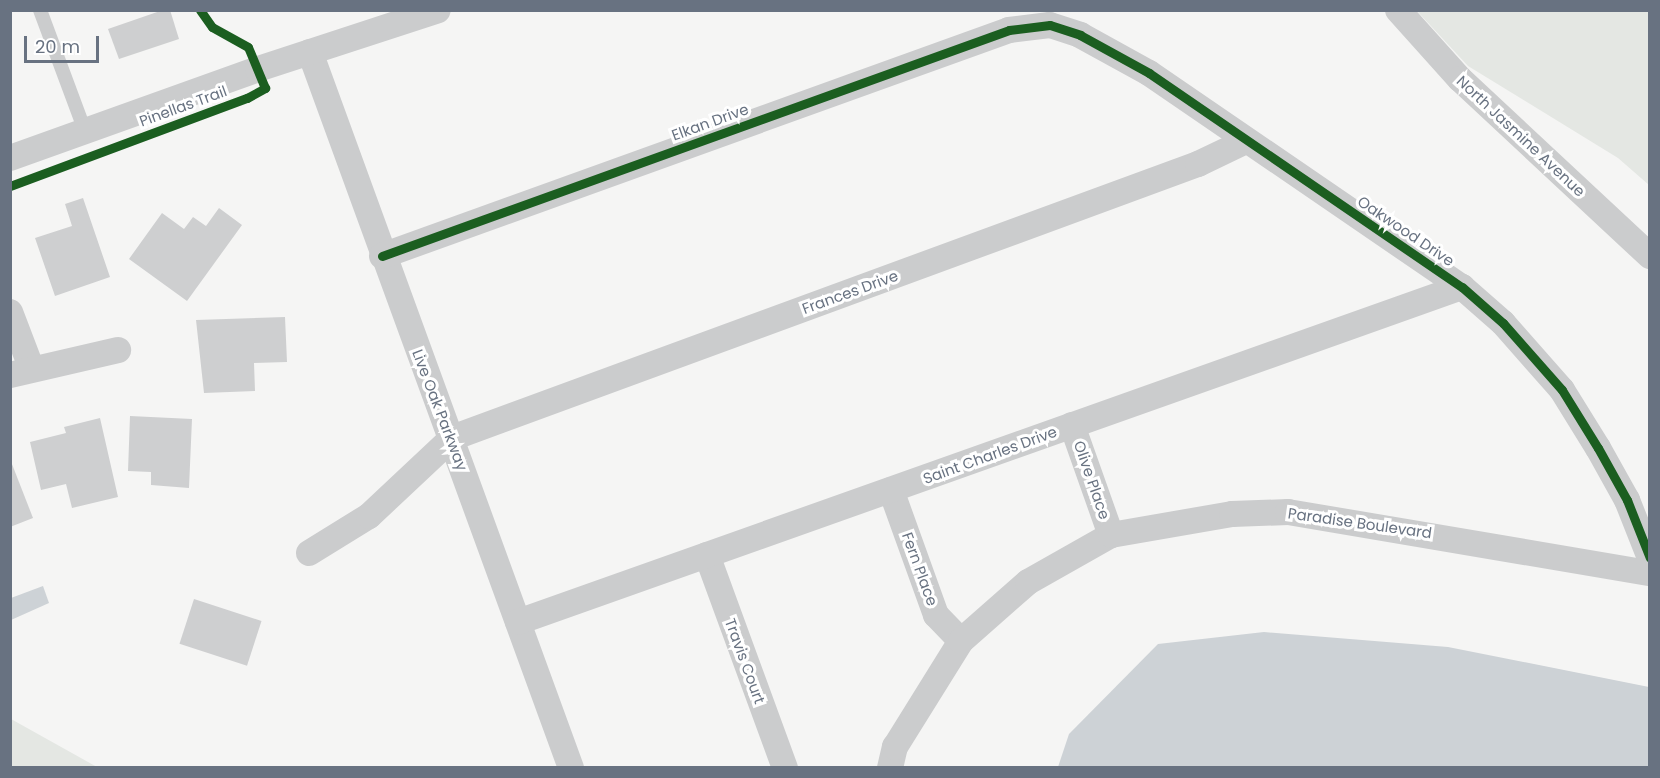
<!DOCTYPE html>
<html>
<head>
<meta charset="utf-8">
<style>
	body { margin:0 }
	#map { position:relative; width:1660px; height:778px; overflow:hidden; background:#f5f5f4; font-family:Poppins,sans-serif }
	div>[style] { position:absolute }
	[style*='--x'] { left:calc(var(--x)*1px); top:calc(var(--y)*1px); width:calc(var(--w)*1px); rotate:calc(var(--a)*1deg) }
	.green>* { inset:0; background:#e4e7e3 }
	.water>* { inset:0; background:#cdd2d6 }
	.building>* { inset:0; background:#cecfd0; transform-origin:0 0 }
	.service>* { height:14px; margin:-7px; padding:0 7px; transform-origin:7px; border-radius:7px; background:#cbcccd }
	.minor>* { height:26px; margin:-13px; padding:0 13px; transform-origin:13px; border-radius:13px; background:#cbcccd }
	.cycleway>* { height:9px; margin:-4.5px; padding:0 4.5px; transform-origin:4.5px; border-radius:4.5px; background:#1b5e20 }
	span { translate:-50% -50%; white-space:nowrap; text-align:center; line-height:1.15; -webkit-text-stroke:6px #fff; paint-order:stroke }
	.street-label { font-size:15px; color:#687281 }
	.frame { position:absolute; inset:0; border:12px solid #687281; pointer-events:none }
	.scale { position:absolute; left:24px; top:36px; width:75px; height:27px; box-sizing:border-box; border:3px solid #687281; border-top:0; padding-left:8px; font-size:18px; line-height:21px; white-space:nowrap; color:#687281; -webkit-text-stroke:4px #fff; paint-order:stroke }
</style>
</head>
<body>
<div id="map">
	<div class="green">
		<div style="clip-path:polygon(1417px 11px,1649px 11px,1649px 185px,1618px 158px,1468px 66px)"></div>
		<div style="clip-path:polygon(10px 719px,11px 719px,97px 767px,11px 767px)"></div>
	</div>
	<div class="water">
		<div style="clip-path:polygon(43px 586px,49px 603px,11px 620px,11px 598px)"></div>
		<div style="clip-path:polygon(1264px 632px,1448px 647px,1649px 687px,1649px 767px,1058px 767px,1069px 734px,1158px 644px)"></div>
	</div>
	<div class="building">
		<div style="clip-path:polygon(163px 10px,170px 10px,179px 39px,119px 59px,108px 29px)"></div>
		<div style="clip-path:polygon(83px 198px,110px 277px,55px 296px,35px 238px,72px 226px,65px 204px)"></div>
		<div style="clip-path:polygon(219px 208px,242px 225px,187px 301px,129px 259px,162px 213px,184px 229px,193px 217px,206px 226px)"></div>
		<div style="clip-path:polygon(285px 317px,287px 362px,254px 363px,255px 391px,204px 393px,196px 320px)"></div>
		<div style="clip-path:polygon(130px 416px,192px 419px,189px 488px,151px 485px,151px 472px,128px 471px)"></div>
		<div style="clip-path:polygon(100px 418px,118px 497px,72px 508px,66px 484px,41px 490px,30px 442px,66px 433px,64px 427px)"></div>
		<div style="clip-path:polygon(10px 459px,33px 518px,10px 527px)"></div>
		<div style="left:194px;top:599px;width:71px;height:47px;rotate:18deg"></div>
	</div>
	<div class="service">
		<div style="--x:40;--y:10;--w:129;--a:69.6"></div>
	</div>
	<div class="minor">
		<div style="--x:1398;--y:10;--w:93;--a:48.1"></div>
		<div style="--x:1460;--y:79;--w:260;--a:43"></div>
		<div style="--x:310;--y:52;--w:762;--a:69.97"></div>
		<div style="--x:10;--y:158;--w:263;--a:-19.7"></div>
		<div style="--x:258;--y:69;--w:189;--a:-18.1"></div>
		<div style="--x:382;--y:256;--w:666;--a:-19.82"></div>
		<div style="--x:1009;--y:30;--w:41;--a:-7"></div>
		<div style="--x:1050;--y:25;--w:32;--a:18"></div>
		<div style="--x:1080;--y:35;--w:79;--a:28.8"></div>
		<div style="--x:1149;--y:73;--w:379;--a:34.4"></div>
		<div style="--x:1462;--y:287;--w:55;--a:41.3"></div>
		<div style="--x:1503;--y:323;--w:89;--a:48.6"></div>
		<div style="--x:1562;--y:390;--w:68;--a:58.2"></div>
		<div style="--x:1598;--y:448;--w:60;--a:60.9"></div>
		<div style="--x:1627;--y:500;--w:62;--a:68.4"></div>
		<div style="--x:10;--y:312;--w:59;--a:69.1"></div>
		<div style="--x:10;--y:375;--w:111;--a:-13"></div>
		<div style="--x:1072;--y:425;--w:117;--a:70.5"></div>
		<div style="--x:891;--y:490;--w:133;--a:70.2"></div>
		<div style="--x:936;--y:615;--w:36;--a:46"></div>
		<div style="--x:309;--y:553;--w:70;--a:-31.7"></div>
		<div style="--x:369;--y:516;--w:114;--a:-43.2"></div>
		<div style="--x:452;--y:438;--w:795;--a:-20.17"></div>
		<div style="--x:1198;--y:164;--w:53;--a:-25.6"></div>
		<div style="--x:707;--y:555;--w:227;--a:69.9"></div>
		<div style="--x:518;--y:622;--w:1002;--a:-19.54"></div>
		<div style="--x:890;--y:768;--w:22;--a:-77"></div>
		<div style="--x:895;--y:747;--w:125;--a:-58.1"></div>
		<div style="--x:961;--y:641;--w:89;--a:-41.4"></div>
		<div style="--x:1028;--y:582;--w:95;--a:-29.5"></div>
		<div style="--x:1111;--y:535;--w:123;--a:-9.8"></div>
		<div style="--x:1232;--y:514;--w:56;--a:-2"></div>
		<div style="--x:1288;--y:512;--w:367;--a:9.6"></div>
	</div>
	<div class="cycleway">
		<div style="--x:10;--y:186;--w:253;--a:-20.4"></div>
		<div style="--x:247;--y:98;--w:21;--a:-29"></div>
		<div style="--x:265;--y:88;--w:44;--a:-112.5"></div>
		<div style="--x:248;--y:47;--w:41;--a:-150.9"></div>
		<div style="--x:212;--y:27;--w:21;--a:-125"></div>
		<div style="--x:382;--y:256;--w:666;--a:-19.82"></div>
		<div style="--x:1009;--y:30;--w:41;--a:-7"></div>
		<div style="--x:1050;--y:25;--w:32;--a:18"></div>
		<div style="--x:1080;--y:35;--w:79;--a:28.8"></div>
		<div style="--x:1149;--y:73;--w:379;--a:34.4"></div>
		<div style="--x:1462;--y:287;--w:55;--a:41.3"></div>
		<div style="--x:1503;--y:323;--w:89;--a:48.6"></div>
		<div style="--x:1562;--y:390;--w:68;--a:58.2"></div>
		<div style="--x:1598;--y:448;--w:60;--a:60.9"></div>
		<div style="--x:1627;--y:500;--w:62;--a:68.4"></div>
	</div>
	<div class="street-label">
		<span style="left:183px;top:106px;rotate:-20deg">Pinellas Trail</span>
		<span style="left:710px;top:122px;rotate:-20deg">Elkan Drive</span>
		<span style="left:1521px;top:136px;rotate:43deg">North Jasmine Avenue</span>
		<span style="left:1406px;top:231px;rotate:34deg">Oakwood Drive</span>
		<span style="left:850px;top:292px;rotate:-20deg">Frances Drive</span>
		<span style="left:440px;top:410px;rotate:69deg">Live Oak Parkway</span>
		<span style="left:990px;top:455px;rotate:-20deg">Saint Charles Drive</span>
		<span style="left:1092px;top:480px;rotate:71deg">Olive Place</span>
		<span style="left:1360px;top:523px;rotate:8deg">Paradise Boulevard</span>
		<span style="left:920px;top:569px;rotate:70deg">Fern Place</span>
		<span style="left:745px;top:661px;rotate:70deg">Travis Court</span>
	</div>
	<div class="frame"></div>
	<div class="scale">20 m</div>
</div>
</body>
</html>
